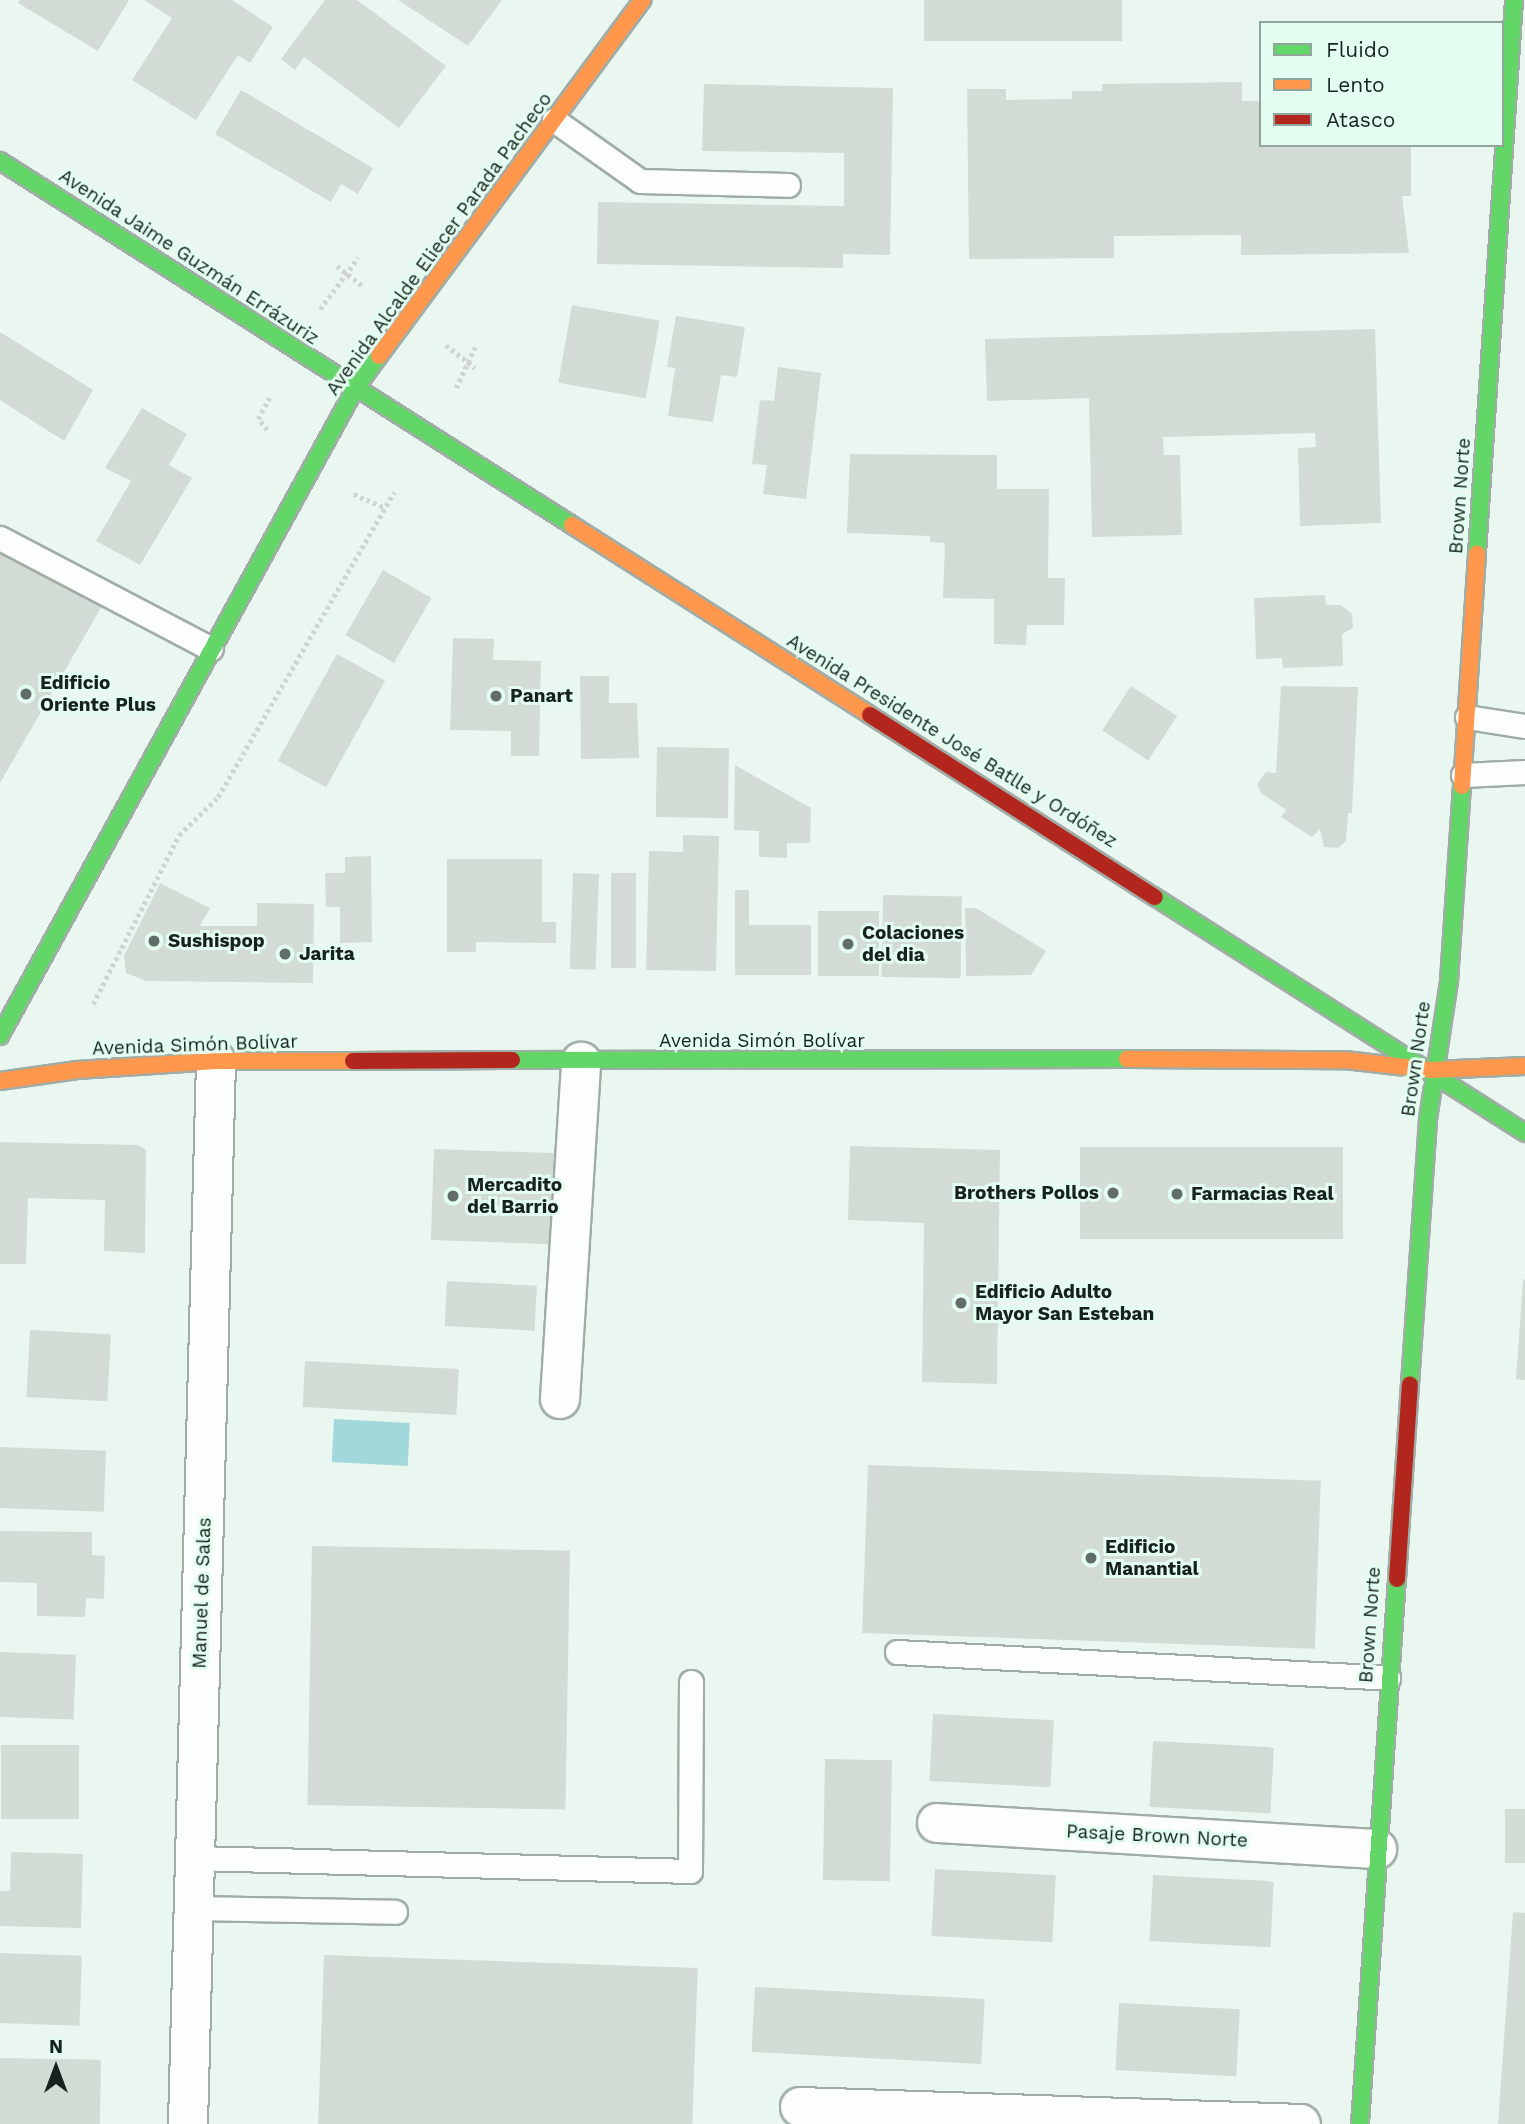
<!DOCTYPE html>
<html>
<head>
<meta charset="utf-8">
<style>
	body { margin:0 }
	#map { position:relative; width:1525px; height:2124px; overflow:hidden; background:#e9f7f0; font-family:"Work Sans",sans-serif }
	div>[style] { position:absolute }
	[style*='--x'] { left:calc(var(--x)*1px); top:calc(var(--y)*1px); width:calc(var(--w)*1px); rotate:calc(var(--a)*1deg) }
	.water>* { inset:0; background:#a2d8db; transform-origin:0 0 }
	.building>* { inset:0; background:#d2dcd4; transform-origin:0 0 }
	.path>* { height:4.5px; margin-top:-2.25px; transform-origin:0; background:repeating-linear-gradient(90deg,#cfd3d1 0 3.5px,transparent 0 7px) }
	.roads { filter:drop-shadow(2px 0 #a0aca6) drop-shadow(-2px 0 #a0aca6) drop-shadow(0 2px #a0aca6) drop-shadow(0 -2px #a0aca6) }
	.lane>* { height:23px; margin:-11.5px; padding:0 11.5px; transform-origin:11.5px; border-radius:11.5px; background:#fcfefd }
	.street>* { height:38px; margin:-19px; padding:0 19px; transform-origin:19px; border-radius:19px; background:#fcfefd }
	.fast>* { height:16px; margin:-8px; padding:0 8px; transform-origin:8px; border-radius:8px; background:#63d668 }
	.slow>* { height:16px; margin:-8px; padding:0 8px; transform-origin:8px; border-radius:8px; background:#ff974d }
	.jam>* { height:16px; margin:-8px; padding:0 8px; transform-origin:8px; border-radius:8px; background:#b3261e }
	.dots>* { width:19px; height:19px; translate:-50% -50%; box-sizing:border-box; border:4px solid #e3fdf0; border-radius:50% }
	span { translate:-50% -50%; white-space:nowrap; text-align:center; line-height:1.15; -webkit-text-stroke:6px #e3fdf0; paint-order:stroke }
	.street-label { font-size:19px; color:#18221d }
	.poi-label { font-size:19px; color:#18221d; font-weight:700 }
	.left { translate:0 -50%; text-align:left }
	.right { translate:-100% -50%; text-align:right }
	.legend { position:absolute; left:1259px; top:21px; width:245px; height:126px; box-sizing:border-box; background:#e3fdf0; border:2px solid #92a59c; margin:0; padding:9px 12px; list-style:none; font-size:21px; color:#18221d }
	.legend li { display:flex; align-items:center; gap:14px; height:35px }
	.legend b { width:35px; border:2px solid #92a59c }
	.north { position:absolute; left:21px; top:2033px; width:70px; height:70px; -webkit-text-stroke:5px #e3fdf0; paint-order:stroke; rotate:0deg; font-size:19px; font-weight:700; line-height:28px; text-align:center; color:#18221d }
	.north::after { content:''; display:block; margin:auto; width:24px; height:32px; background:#18221d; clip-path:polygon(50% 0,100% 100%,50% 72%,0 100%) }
</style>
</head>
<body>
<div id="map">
	<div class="water">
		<div style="left:334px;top:1419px;width:76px;height:43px;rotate:3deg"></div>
	</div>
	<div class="building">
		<div style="clip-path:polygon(20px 0,129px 0,98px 51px,18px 3px)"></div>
		<div style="clip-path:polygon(144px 0,232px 0,273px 27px,250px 63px,238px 55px,196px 120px,132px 80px,172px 18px)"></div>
		<div style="clip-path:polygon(325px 0,357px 0,446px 66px,399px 128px,304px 57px,295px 70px,281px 59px)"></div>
		<div style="clip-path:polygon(398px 0,502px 0,468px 46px)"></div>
		<div style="left:924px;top:0;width:198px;height:41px"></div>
		<div style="clip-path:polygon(1242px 82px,1242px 101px,1261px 101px,1261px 145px,1411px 145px,1411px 196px,1402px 196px,1409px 253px,1241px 255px,1241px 235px,1114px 236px,1114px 258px,969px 259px,967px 89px,1006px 89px,1006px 100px,1072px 99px,1072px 91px,1102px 91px,1102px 84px)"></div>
		<div style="clip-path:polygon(704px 84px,893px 88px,890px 255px,843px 254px,843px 268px,597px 264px,598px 202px,844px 206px,844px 153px,702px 151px)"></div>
		<div style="clip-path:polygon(241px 90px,373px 168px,358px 194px,341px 184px,331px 202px,215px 134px)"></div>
		<div style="left:572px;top:305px;width:89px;height:79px;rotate:10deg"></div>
		<div style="clip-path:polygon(676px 316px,745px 327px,737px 377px,721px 375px,713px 422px,668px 416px,675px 368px,667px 367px)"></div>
		<div style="clip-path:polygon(1375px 329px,1381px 523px,1300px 526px,1298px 448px,1316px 447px,1315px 433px,1163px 437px,1164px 455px,1180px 455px,1182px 535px,1092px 537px,1089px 398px,987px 401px,985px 339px)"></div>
		<div style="clip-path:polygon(0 332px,93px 390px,64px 441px,0 400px)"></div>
		<div style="clip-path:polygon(778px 367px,821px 373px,806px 499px,763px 494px,767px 465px,752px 464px,760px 400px,774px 401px)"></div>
		<div style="clip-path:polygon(142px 408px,187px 434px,169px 465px,192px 478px,140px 565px,96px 541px,131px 481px,105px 468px)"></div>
		<div style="clip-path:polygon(850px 454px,997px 455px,997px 489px,1049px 489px,1048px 578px,1065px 578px,1064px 625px,1027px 625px,1026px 645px,994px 644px,994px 599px,943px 598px,945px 543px,930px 542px,930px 536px,847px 533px)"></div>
		<div style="clip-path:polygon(0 548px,102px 606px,0 783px)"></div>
		<div style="left:383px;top:570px;width:56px;height:75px;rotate:30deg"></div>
		<div style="clip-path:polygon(1325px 595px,1326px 605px,1341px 605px,1352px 614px,1353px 628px,1342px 634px,1343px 666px,1283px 668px,1282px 658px,1256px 659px,1254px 598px)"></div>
		<div style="clip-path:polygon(453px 638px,494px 639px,493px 660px,541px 661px,539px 756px,511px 756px,511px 731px,450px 730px)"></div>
		<div style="left:337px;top:654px;width:55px;height:122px;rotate:29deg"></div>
		<div style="clip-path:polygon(580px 676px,609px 676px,609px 703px,637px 703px,639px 758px,581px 759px)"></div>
		<div style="left:1131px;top:686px;width:55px;height:53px;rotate:33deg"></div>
		<div style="clip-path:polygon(1281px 686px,1358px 687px,1352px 813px,1348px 813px,1346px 841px,1338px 848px,1324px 847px,1320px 829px,1312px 837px,1281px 817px,1286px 810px,1261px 793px,1257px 784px,1266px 772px,1276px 773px)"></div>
		<div style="left:657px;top:747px;width:72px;height:70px;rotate:1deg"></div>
		<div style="clip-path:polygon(735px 765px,811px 808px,810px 843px,787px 843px,787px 858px,759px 857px,759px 831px,734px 830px)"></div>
		<div style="clip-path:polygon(683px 835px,719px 836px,716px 971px,646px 970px,649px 851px,683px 852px)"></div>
		<div style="clip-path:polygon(371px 856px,372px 942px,340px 943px,340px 907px,326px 907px,325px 873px,345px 873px,345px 857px)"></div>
		<div style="clip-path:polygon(447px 859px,542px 859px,542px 922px,556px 922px,556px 943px,476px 942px,476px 952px,447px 952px)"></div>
		<div style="left:573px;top:873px;width:26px;height:96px;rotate:2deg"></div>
		<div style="left:611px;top:873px;width:25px;height:95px"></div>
		<div style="clip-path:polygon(160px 883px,210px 908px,200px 926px,257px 926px,257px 903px,314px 904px,313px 983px,146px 981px,126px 973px,124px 956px)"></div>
		<div style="clip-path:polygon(735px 890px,749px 890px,749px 925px,811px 925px,811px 975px,735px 975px)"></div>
		<div style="left:883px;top:895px;width:79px;height:82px;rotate:1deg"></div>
		<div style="clip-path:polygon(965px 908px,976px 908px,1046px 951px,1031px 975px,966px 976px)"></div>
		<div style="left:818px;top:911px;width:61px;height:65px"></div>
		<div style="clip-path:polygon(0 1142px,138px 1145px,146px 1150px,145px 1253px,104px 1251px,105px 1200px,28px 1198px,26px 1264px,0 1264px)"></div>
		<div style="clip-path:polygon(850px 1146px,1000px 1150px,997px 1384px,922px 1382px,924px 1223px,848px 1220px)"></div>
		<div style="left:1080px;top:1147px;width:263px;height:92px"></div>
		<div style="left:434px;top:1149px;width:123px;height:91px;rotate:2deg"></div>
		<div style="clip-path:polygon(1525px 1279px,1525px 1380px,1516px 1379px,1523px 1281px)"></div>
		<div style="left:447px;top:1281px;width:90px;height:45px;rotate:3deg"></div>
		<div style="left:30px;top:1330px;width:81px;height:67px;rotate:3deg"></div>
		<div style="left:305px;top:1361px;width:154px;height:46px;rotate:3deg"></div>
		<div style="left:0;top:1447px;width:106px;height:61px;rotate:2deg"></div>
		<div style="left:868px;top:1465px;width:453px;height:168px;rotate:2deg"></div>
		<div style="clip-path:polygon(0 1531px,92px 1532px,92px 1555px,105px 1556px,104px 1599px,86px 1598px,85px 1617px,37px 1616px,37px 1583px,0 1582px)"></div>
		<div style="left:312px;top:1546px;width:258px;height:259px;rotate:1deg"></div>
		<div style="left:0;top:1652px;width:76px;height:65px;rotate:2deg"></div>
		<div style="left:933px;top:1714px;width:121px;height:67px;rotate:3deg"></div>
		<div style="left:1153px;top:1741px;width:121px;height:66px;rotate:3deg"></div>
		<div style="left:1px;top:1745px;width:78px;height:74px"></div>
		<div style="left:825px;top:1759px;width:67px;height:121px;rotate:1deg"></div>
		<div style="left:1505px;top:1809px;width:20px;height:54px"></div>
		<div style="clip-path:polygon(11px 1852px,83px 1854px,81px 1928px,0 1926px,0 1891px,10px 1891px)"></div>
		<div style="left:935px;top:1869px;width:121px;height:67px;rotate:3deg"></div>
		<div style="left:1153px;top:1875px;width:121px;height:66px;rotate:3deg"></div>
		<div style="clip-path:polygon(1513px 1912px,1525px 1913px,1525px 2124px,1498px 2124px)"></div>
		<div style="left:0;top:1953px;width:82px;height:70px;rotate:2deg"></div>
		<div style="left:324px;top:1955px;width:374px;height:169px;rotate:2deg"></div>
		<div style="left:755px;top:1987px;width:230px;height:65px;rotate:3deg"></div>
		<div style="left:1119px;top:2003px;width:121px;height:67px;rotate:3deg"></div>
		<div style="left:0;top:2058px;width:101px;height:66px;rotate:1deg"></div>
	</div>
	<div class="path">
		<div style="--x:337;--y:266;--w:34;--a:38"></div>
		<div style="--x:320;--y:309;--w:64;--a:-53.3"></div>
		<div style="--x:446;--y:345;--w:37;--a:38"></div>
		<div style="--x:456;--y:388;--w:45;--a:-65.1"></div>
		<div style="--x:267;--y:430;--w:14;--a:-129"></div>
		<div style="--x:258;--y:419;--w:24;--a:-62"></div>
		<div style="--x:354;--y:494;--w:32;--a:24"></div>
		<div style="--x:93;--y:1004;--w:190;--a:-63"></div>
		<div style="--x:179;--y:835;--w:54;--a:-44.3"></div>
		<div style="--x:218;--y:797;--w:352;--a:-60"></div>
	</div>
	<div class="roads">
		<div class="lane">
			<div style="--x:554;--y:120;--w:105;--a:35.3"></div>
			<div style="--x:640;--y:181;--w:148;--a:1.5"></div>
			<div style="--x:0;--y:538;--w:238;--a:27.7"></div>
			<div style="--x:1467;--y:717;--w:59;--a:8.8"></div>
			<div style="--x:1463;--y:775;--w:62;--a:-2.8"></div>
			<div style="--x:897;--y:1652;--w:492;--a:3"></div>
			<div style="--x:195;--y:1858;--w:495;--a:1.5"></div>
			<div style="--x:690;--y:1871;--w:189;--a:-89.7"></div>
			<div style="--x:193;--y:1908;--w:202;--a:1.1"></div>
		</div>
		<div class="street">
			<div style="--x:560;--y:1399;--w:338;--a:-86.4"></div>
			<div style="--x:937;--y:1823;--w:441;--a:3.4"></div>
			<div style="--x:800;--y:2107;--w:501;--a:1.94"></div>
			<div style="--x:188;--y:2124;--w:1063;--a:-88.49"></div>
		</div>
		<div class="fast">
			<div style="--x:0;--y:161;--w:678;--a:32.47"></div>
			<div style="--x:1477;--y:553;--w:554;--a:-86.17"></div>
			<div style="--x:1155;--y:897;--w:439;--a:32.5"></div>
			<div style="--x:0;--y:1036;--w:738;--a:-61.25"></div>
			<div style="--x:355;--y:389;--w:41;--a:-54"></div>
			<div style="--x:512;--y:1060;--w:615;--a:-0.09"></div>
			<div style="--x:1410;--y:1384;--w:266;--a:-86.1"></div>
			<div style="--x:1428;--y:1119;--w:140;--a:-81.3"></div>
			<div style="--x:1449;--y:981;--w:195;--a:-86.2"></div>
			<div style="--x:1360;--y:2124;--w:546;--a:-86.12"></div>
		</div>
		<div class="slow">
			<div style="--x:379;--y:356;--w:443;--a:-53.5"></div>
			<div style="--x:572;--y:525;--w:353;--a:32.5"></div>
			<div style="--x:1462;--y:786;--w:233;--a:-86.3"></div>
			<div style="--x:1127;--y:1059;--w:218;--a:0.3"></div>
			<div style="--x:1345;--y:1060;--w:88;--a:6.6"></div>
			<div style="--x:1432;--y:1070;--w:93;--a:-2.5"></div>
			<div style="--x:0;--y:1081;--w:78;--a:-8.1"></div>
			<div style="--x:77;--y:1070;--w:139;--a:-3.7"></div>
			<div style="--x:216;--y:1061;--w:137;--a:0"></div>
		</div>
		<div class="jam">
			<div style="--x:870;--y:715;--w:338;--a:32.6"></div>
			<div style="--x:353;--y:1061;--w:159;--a:-0.4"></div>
			<div style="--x:1397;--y:1579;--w:195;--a:-86.2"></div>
		</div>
	</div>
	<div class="dots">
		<div style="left:26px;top:694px;background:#616d67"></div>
		<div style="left:496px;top:696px;background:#616d67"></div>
		<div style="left:154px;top:941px;background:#616d67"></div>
		<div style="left:848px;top:944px;background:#616d67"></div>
		<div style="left:285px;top:954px;background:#616d67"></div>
		<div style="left:1113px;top:1193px;background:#616d67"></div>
		<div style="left:1177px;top:1194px;background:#616d67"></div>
		<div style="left:453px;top:1196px;background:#616d67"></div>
		<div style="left:961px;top:1303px;background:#616d67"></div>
		<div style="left:1091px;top:1558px;background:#616d67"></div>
	</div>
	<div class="street-label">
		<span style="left:439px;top:244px;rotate:-54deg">Avenida Alcalde Eliecer Parada Pacheco</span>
		<span style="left:189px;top:257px;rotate:33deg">Avenida Jaime Guzmán Errázuriz</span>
		<span style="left:1460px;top:496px;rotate:-86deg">Brown Norte</span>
		<span style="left:952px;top:741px;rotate:32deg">Avenida Presidente José Batlle y Ordóñez</span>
		<span style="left:762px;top:1041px">Avenida Simón Bolívar</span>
		<span style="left:195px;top:1045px;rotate:-2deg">Avenida Simón Bolívar</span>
		<span style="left:1416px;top:1059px;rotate:-82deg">Brown Norte</span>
		<span style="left:202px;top:1593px;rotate:-88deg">Manuel de Salas</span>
		<span style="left:1370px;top:1625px;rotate:-86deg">Brown Norte</span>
		<span style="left:1157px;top:1836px;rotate:3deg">Pasaje Brown Norte</span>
	</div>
	<div class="poi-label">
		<span class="left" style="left:40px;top:694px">Edificio<br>Oriente Plus</span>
		<span class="left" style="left:510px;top:696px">Panart</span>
		<span class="left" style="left:862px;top:944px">Colaciones<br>del dia</span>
		<span class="left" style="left:168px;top:941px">Sushispop</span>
		<span class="left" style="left:299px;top:954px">Jarita</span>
		<span class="left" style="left:467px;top:1196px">Mercadito<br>del Barrio</span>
		<span class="right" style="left:1099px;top:1193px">Brothers Pollos</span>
		<span class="left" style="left:1191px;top:1194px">Farmacias Real</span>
		<span class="left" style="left:975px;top:1303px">Edificio Adulto<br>Mayor San Esteban</span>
		<span class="left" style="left:1105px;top:1558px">Edificio<br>Manantial</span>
	</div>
	<ul class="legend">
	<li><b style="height:9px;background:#63d668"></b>Fluido</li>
	<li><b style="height:9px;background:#ff974d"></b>Lento</li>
	<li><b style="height:9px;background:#b3261e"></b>Atasco</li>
	</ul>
	<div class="north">N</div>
</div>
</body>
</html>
